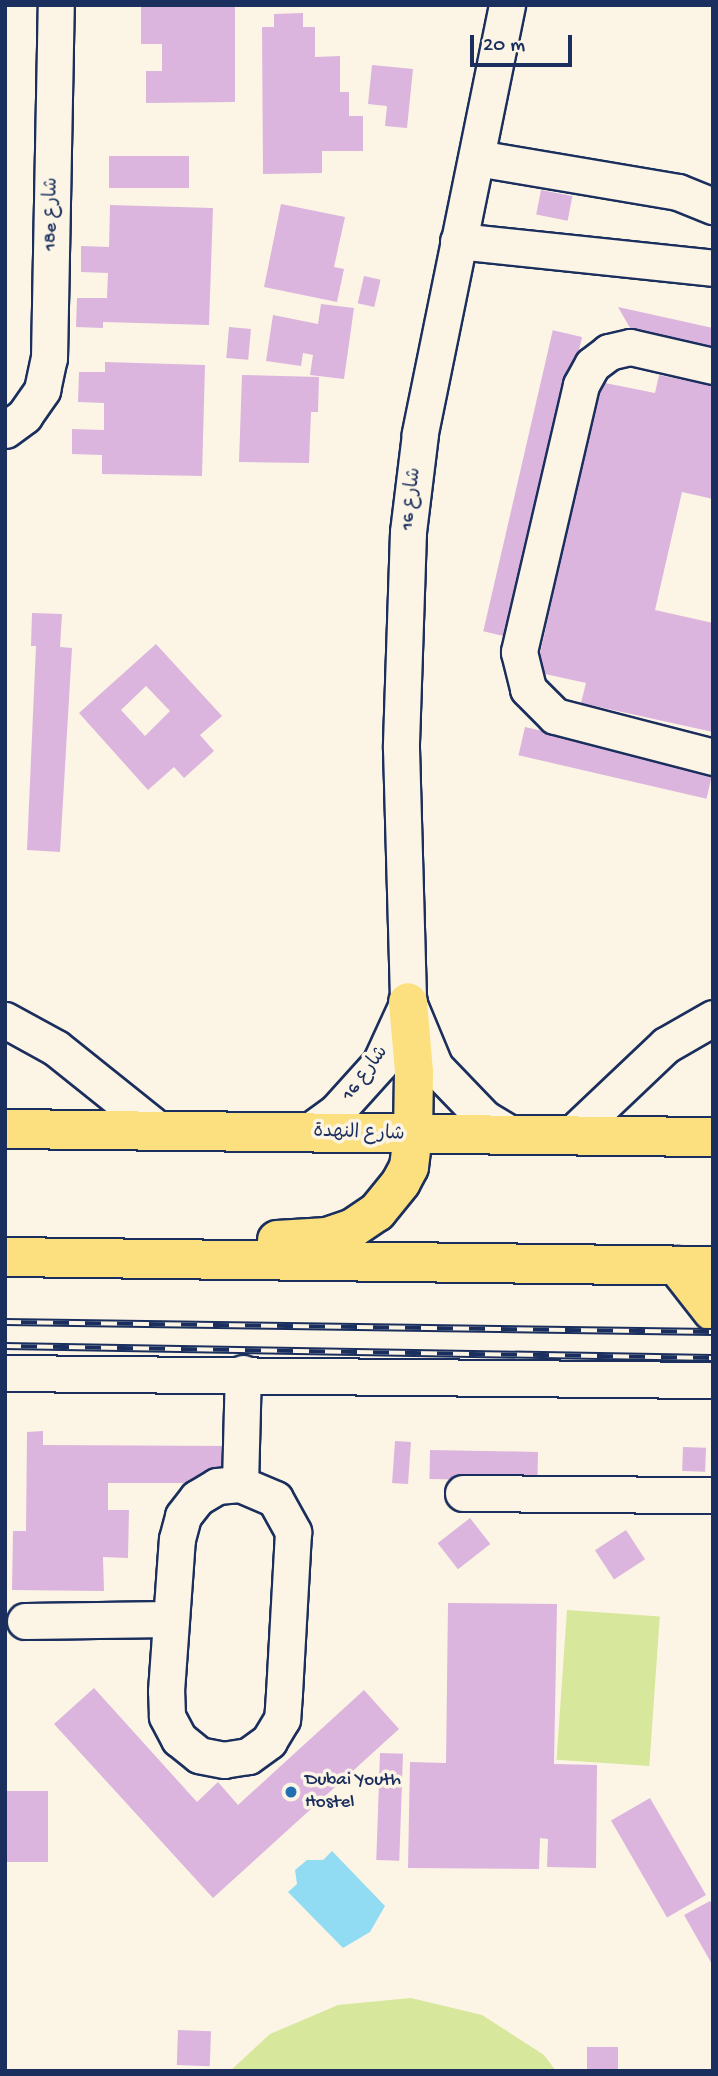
<!DOCTYPE html>
<html>
<head>
<meta charset="utf-8">
<style>
	body { margin:0 }
	#map { position:relative; width:718px; height:2076px; overflow:hidden; background:#fcf5e5; font-family:"Gochi Hand","Playpen Sans Arabic",sans-serif }
	div>[style] { position:absolute }
	[style*='--x'] { left:calc(var(--x)*1px); top:calc(var(--y)*1px); width:calc(var(--w)*1px); rotate:calc(var(--a)*1deg) }
	.green>* { inset:0; background:#d7e79b; transform-origin:0 0 }
	.water>* { inset:0; background:#91dcf2 }
	.building>* { inset:0; background:#dbb5de; transform-origin:0 0 }
	.roads { filter:drop-shadow(2px 0 #1b2f5e) drop-shadow(-2px 0 #1b2f5e) drop-shadow(0 2px #1b2f5e) drop-shadow(0 -2px #1b2f5e) }
	.minor>* { height:35px; margin:-17.5px; padding:0 17.5px; transform-origin:17.5px; border-radius:17.5px; background:#fcf5e5 }
	.major>* { height:38px; margin:-19px; padding:0 19px; transform-origin:19px; border-radius:19px; background:#fce080 }
	.rail>* { height:8px; margin-top:-4px; transform-origin:0; background:repeating-linear-gradient(90deg,#fcf5e5 0 16px,#1b2f5e 0 32px); box-sizing:border-box; border-block:2px solid #1b2f5e }
	.dots>* { width:19px; height:19px; translate:-50% -50%; box-sizing:border-box; border:4px solid #fcf5e5; border-radius:50% }
	span { translate:-50% -50%; white-space:nowrap; text-align:center; line-height:1.15; -webkit-text-stroke:7px #fcf5e5; paint-order:stroke }
	.street-label { font-size:19px; color:#1b2f5e }
	.poi-label { font-size:19px; color:#1b2f5e }
	.left { translate:0 -50%; text-align:left }
	.frame { position:absolute; inset:0; border:7px solid #1b2f5e; pointer-events:none }
	.scale { position:absolute; left:470px; top:35px; width:102px; height:32px; box-sizing:border-box; border:4px solid #1b2f5e; border-top:0; padding-left:9px; font-size:21px; line-height:24px; white-space:nowrap; color:#1b2f5e; -webkit-text-stroke:5px #fcf5e5; paint-order:stroke }
</style>
</head>
<body>
<div id="map">
	<div class="green">
		<div style="left:567px;top:1610px;width:93px;height:150px;rotate:4deg"></div>
		<div style="clip-path:polygon(411px 1998px,482px 2015px,544px 2055px,556px 2071px,230px 2071px,270px 2034px,338px 2005px)"></div>
	</div>
	<div class="water">
		<div style="clip-path:polygon(332px 1851px,385px 1906px,370px 1932px,343px 1948px,288px 1892px,297px 1884px,295px 1870px,307px 1860px,323px 1860px)"></div>
	</div>
	<div class="building">
		<div style="clip-path:polygon(141px 5px,235px 5px,235px 102px,146px 103px,146px 71px,162px 71px,162px 44px,141px 44px)"></div>
		<div style="clip-path:polygon(303px 13px,303px 27px,315px 27px,315px 57px,340px 56px,340px 92px,349px 92px,349px 116px,363px 116px,363px 151px,322px 151px,322px 173px,263px 174px,262px 27px,274px 27px,274px 14px)"></div>
		<div style="clip-path:polygon(372px 65px,413px 69px,407px 128px,385px 126px,387px 106px,368px 104px)"></div>
		<div style="left:189px;top:156px;width:32px;height:80px;rotate:90deg"></div>
		<div style="left:541px;top:190px;width:32px;height:25px;rotate:11deg"></div>
		<div style="clip-path:polygon(281px 204px,345px 217px,334px 267px,344px 269px,337px 302px,264px 287px)"></div>
		<div style="clip-path:polygon(110px 205px,213px 208px,209px 325px,103px 322px,103px 328px,76px 327px,77px 298px,107px 298px,108px 273px,81px 272px,81px 246px,109px 247px)"></div>
		<div style="left:364px;top:276px;width:17px;height:28px;rotate:13deg"></div>
		<div style="clip-path:polygon(321px 304px,354px 308px,344px 379px,310px 375px,313px 355px,303px 353px,301px 366px,266px 361px,273px 315px,318px 324px)"></div>
		<div style="clip-path:polygon(618px 307px,713px 328px,713px 353px,634px 335px)"></div>
		<div style="left:229px;top:327px;width:22px;height:31px;rotate:5deg"></div>
		<div style="left:582px;top:337px;width:309px;height:30px;rotate:103deg"></div>
		<div style="clip-path:polygon(105px 362px,205px 365px,202px 476px,102px 474px,102px 455px,72px 454px,72px 429px,104px 430px,104px 403px,78px 402px,79px 372px,105px 372px)"></div>
		<div style="clip-path:polygon(242px 375px,319px 377px,318px 412px,311px 412px,309px 463px,239px 462px)"></div>
		<div style="clip-path:polygon(659px 375px,713px 386px,713px 499px,682px 492px,655px 610px,713px 623px,713px 732px,581px 703px,586px 683px,536px 672px,600px 382px,655px 393px)"></div>
		<div style="clip-path:polygon(32px 613px,62px 614px,60px 647px,72px 648px,60px 852px,27px 850px,36px 646px,31px 646px)"></div>
		<div style="clip-path:polygon(evenodd,156px 644px,222px 716px,200px 735px,214px 751px,184px 778px,174px 767px,148px 790px,79px 713px,156px 644px,146px 686px,170px 711px,145px 736px,121px 710px,146px 686px)"></div>
		<div style="left:525px;top:727px;width:193px;height:29px;rotate:13deg"></div>
		<div style="clip-path:polygon(43px 1431px,43px 1445px,231px 1446px,230px 1474px,206px 1483px,108px 1483px,108px 1510px,129px 1510px,128px 1558px,103px 1557px,104px 1591px,12px 1590px,13px 1531px,26px 1531px,27px 1432px)"></div>
		<div style="left:395px;top:1441px;width:16px;height:42px;rotate:4deg"></div>
		<div style="left:683px;top:1447px;width:23px;height:24px;rotate:2deg"></div>
		<div style="left:430px;top:1450px;width:108px;height:29px;rotate:1deg"></div>
		<div style="left:470px;top:1518px;width:33px;height:41px;rotate:52deg"></div>
		<div style="left:626px;top:1530px;width:35px;height:37px;rotate:57deg"></div>
		<div style="clip-path:polygon(448px 1603px,557px 1604px,554px 1764px,597px 1765px,596px 1868px,547px 1867px,548px 1839px,540px 1838px,539px 1869px,408px 1868px,410px 1762px,446px 1763px)"></div>
		<div style="clip-path:polygon(94px 1688px,197px 1802px,218px 1782px,238px 1805px,364px 1690px,399px 1729px,213px 1898px,54px 1724px)"></div>
		<div style="left:380px;top:1753px;width:23px;height:107px;rotate:2deg"></div>
		<div style="left:7px;top:1791px;width:41px;height:71px"></div>
		<div style="left:650px;top:1798px;width:112px;height:45px;rotate:60deg"></div>
		<div style="clip-path:polygon(710px 1901px,713px 1906px,713px 1966px,684px 1915px)"></div>
		<div style="left:178px;top:2030px;width:33px;height:35px;rotate:2deg"></div>
		<div style="left:587px;top:2047px;width:31px;height:24px"></div>
	</div>
	<div class="roads">
		<div class="minor">
			<div style="--x:507;--y:5;--w:438;--a:101.5"></div>
			<div style="--x:420;--y:434;--w:99;--a:97"></div>
			<div style="--x:408;--y:532;--w:216;--a:91.9"></div>
			<div style="--x:401;--y:748;--w:254;--a:88.4"></div>
			<div style="--x:408;--y:1002;--w:70;--a:67.4"></div>
			<div style="--x:435;--y:1067;--w:71;--a:46.1"></div>
			<div style="--x:484;--y:1118;--w:35;--a:31"></div>
			<div style="--x:477;--y:158;--w:204;--a:9.6"></div>
			<div style="--x:678;--y:192;--w:38;--a:22"></div>
			<div style="--x:458;--y:241;--w:256;--a:6"></div>
			<div style="--x:713;--y:366;--w:85;--a:-167.1"></div>
			<div style="--x:630;--y:347;--w:22;--a:167"></div>
			<div style="--x:609;--y:352;--w:21;--a:143"></div>
			<div style="--x:592;--y:365;--w:23;--a:119"></div>
			<div style="--x:581;--y:385;--w:274;--a:103.1"></div>
			<div style="--x:519;--y:652;--w:38;--a:76"></div>
			<div style="--x:528;--y:689;--w:38;--a:45"></div>
			<div style="--x:555;--y:716;--w:163;--a:14.5"></div>
			<div style="--x:5;--y:430;--w:24;--a:-36"></div>
			<div style="--x:24;--y:416;--w:32;--a:-55"></div>
			<div style="--x:42;--y:390;--w:33;--a:-78"></div>
			<div style="--x:49;--y:358;--w:353;--a:-88.9"></div>
			<div style="--x:5;--y:1020;--w:58;--a:28.8"></div>
			<div style="--x:56;--y:1048;--w:134;--a:38.7"></div>
			<div style="--x:307;--y:1133;--w:34;--a:-36"></div>
			<div style="--x:335;--y:1113;--w:67;--a:-48"></div>
			<div style="--x:380;--y:1063;--w:67;--a:-65.3"></div>
			<div style="--x:571;--y:1135;--w:131;--a:-43.5"></div>
			<div style="--x:666;--y:1045;--w:54;--a:-29.9"></div>
			<div style="--x:5;--y:1373;--w:708;--a:0.57"></div>
			<div style="--x:240;--y:1484;--w:38;--a:23"></div>
			<div style="--x:275;--y:1499;--w:38;--a:61"></div>
			<div style="--x:293;--y:1532;--w:161;--a:93.2"></div>
			<div style="--x:284;--y:1693;--w:26;--a:94"></div>
			<div style="--x:282;--y:1719;--w:26;--a:121"></div>
			<div style="--x:269;--y:1741;--w:26;--a:144"></div>
			<div style="--x:248;--y:1756;--w:24;--a:171"></div>
			<div style="--x:224;--y:1760;--w:25;--a:-169"></div>
			<div style="--x:199;--y:1755;--w:26;--a:-141"></div>
			<div style="--x:179;--y:1739;--w:26;--a:-118"></div>
			<div style="--x:167;--y:1716;--w:25;--a:-92"></div>
			<div style="--x:166;--y:1691;--w:152;--a:-85.9"></div>
			<div style="--x:177;--y:1539;--w:24;--a:-75"></div>
			<div style="--x:183;--y:1516;--w:23;--a:-52"></div>
			<div style="--x:197;--y:1498;--w:23;--a:-31"></div>
			<div style="--x:217;--y:1486;--w:23;--a:-5"></div>
			<div style="--x:240;--y:1484;--w:111;--a:-88.5"></div>
			<div style="--x:463;--y:1493;--w:250;--a:0.5"></div>
			<div style="--x:25;--y:1621;--w:146;--a:-0.8"></div>
		</div>
		<div class="major">
			<div style="--x:5;--y:1129;--w:708;--a:0.65"></div>
			<div style="--x:277;--y:1240;--w:50;--a:-3.4"></div>
			<div style="--x:327;--y:1237;--w:28;--a:-19"></div>
			<div style="--x:353;--y:1228;--w:29;--a:-34"></div>
			<div style="--x:377;--y:1212;--w:38;--a:-51"></div>
			<div style="--x:401;--y:1182;--w:17;--a:-62"></div>
			<div style="--x:409;--y:1167;--w:31;--a:-83"></div>
			<div style="--x:413;--y:1136;--w:64;--a:-89.1"></div>
			<div style="--x:414;--y:1072;--w:70;--a:-94.9"></div>
			<div style="--x:5;--y:1257;--w:708;--a:0.73"></div>
			<div style="--x:677;--y:1266;--w:58;--a:52"></div>
		</div>
	</div>
	<div class="rail">
		<div style="--x:5;--y:1322;--w:708;--a:0.81"></div>
		<div style="--x:5;--y:1346;--w:708;--a:0.97"></div>
	</div>
	<div class="dots">
		<div style="left:291px;top:1792px;background:#1f6fb2"></div>
	</div>
	<div class="street-label">
		<span style="left:52px;top:214px;rotate:-89deg">18e شارع</span>
		<span style="left:412px;top:499px;rotate:-83deg">شارع 16</span>
		<span style="left:366px;top:1074px;rotate:-53deg">شارع 16</span>
		<span style="left:359px;top:1134px;rotate:2deg">شارع النهدة</span>
	</div>
	<div class="poi-label">
		<span class="left" style="left:305px;top:1792px">Dubai Youth<br>Hostel</span>
	</div>
	<div class="frame"></div>
	<div class="scale">20 m</div>
</div>
</body>
</html>
